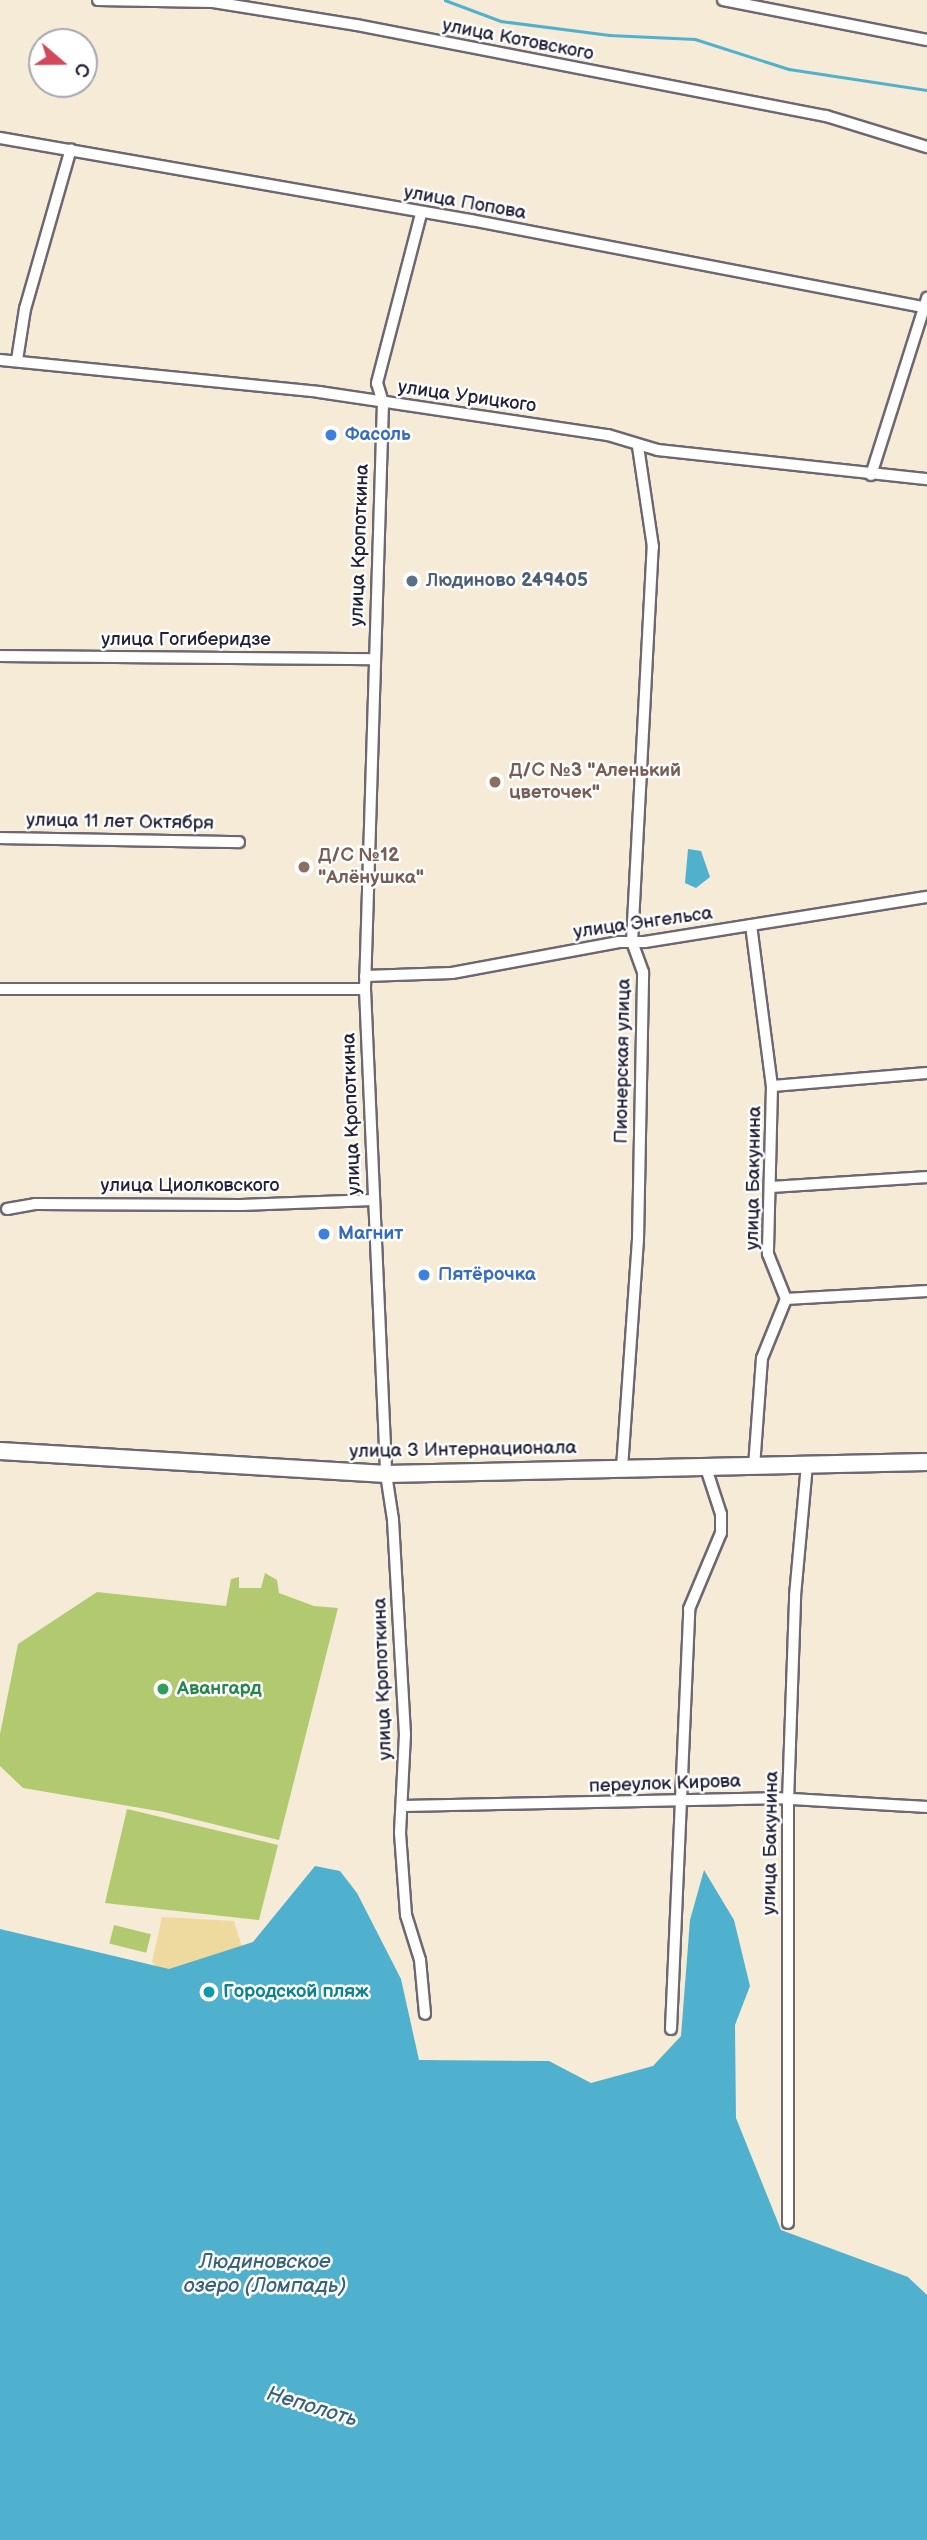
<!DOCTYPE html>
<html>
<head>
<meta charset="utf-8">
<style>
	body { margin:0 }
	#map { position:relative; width:927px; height:2540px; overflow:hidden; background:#f5ebd7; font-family:"Balsamiq Sans",sans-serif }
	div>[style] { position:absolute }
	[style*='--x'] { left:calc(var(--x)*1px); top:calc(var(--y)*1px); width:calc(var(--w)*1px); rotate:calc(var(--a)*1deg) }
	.green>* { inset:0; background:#b2ca6f; transform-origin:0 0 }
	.sand>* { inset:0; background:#eeda9e }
	.water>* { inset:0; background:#50b1ce }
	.stream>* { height:2.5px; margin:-1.25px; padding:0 1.25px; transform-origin:1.25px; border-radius:1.25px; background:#50b1ce }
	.roads { filter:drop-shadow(2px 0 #6c6872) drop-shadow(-2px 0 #6c6872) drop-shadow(0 2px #6c6872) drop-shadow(0 -2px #6c6872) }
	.street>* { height:10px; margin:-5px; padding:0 5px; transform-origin:5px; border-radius:5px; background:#fff }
	.secondary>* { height:16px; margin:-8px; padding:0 8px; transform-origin:8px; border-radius:8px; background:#fff }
	.dots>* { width:19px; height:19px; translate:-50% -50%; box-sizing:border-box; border:4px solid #fff; border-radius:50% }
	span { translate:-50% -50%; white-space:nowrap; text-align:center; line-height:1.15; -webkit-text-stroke:5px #fff; paint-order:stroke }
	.street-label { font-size:19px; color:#22223b }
	.shop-label { font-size:19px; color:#366cbe; font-weight:700 }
	.left { translate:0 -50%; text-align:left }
	.service-label { font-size:19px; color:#4e5e75; font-weight:700 }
	.education-label { font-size:19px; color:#785e54; font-weight:700 }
	.leisure-label { font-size:19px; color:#27864d; font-weight:700 }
	.culture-label { font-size:19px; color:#0d838f; font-weight:700 }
	.water-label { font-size:21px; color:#37627d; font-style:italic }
	.north { position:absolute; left:28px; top:28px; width:70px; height:70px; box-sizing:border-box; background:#fff; border:2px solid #a7a7b1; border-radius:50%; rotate:110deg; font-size:19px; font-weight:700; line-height:28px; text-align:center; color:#22223b }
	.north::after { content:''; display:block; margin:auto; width:24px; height:32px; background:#d1495b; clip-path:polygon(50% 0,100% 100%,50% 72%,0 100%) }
</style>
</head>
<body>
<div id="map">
	<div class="green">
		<div style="clip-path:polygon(265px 1573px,277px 1580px,279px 1593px,314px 1606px,338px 1608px,279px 1840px,164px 1812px,23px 1788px,0 1766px,0 1734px,18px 1644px,97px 1592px,226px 1606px,231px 1579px,239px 1577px,239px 1588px,261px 1588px)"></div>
		<div style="clip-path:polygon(127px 1809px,278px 1845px,259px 1920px,105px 1903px)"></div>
		<div style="left:114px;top:1925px;width:38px;height:19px;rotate:14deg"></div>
	</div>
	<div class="sand">
		<div style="clip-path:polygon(162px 1917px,234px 1921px,241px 1944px,253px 1955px,171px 1983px,152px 1962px)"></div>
	</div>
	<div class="water">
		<div style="clip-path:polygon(688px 849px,701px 851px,710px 877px,696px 888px,685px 883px)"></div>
		<div style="clip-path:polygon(315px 1866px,340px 1871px,357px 1893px,401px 1979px,419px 2060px,549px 2061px,591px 2083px,653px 2066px,681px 2036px,690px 1920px,704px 1870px,734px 1920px,750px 1986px,735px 2025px,736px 2118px,781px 2230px,908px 2277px,927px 2295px,927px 2540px,0 2540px,0 1929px,169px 1969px,253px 1942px)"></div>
	</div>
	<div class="stream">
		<div style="--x:445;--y:0;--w:60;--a:20.6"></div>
		<div style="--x:501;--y:21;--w:109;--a:7.4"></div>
		<div style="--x:609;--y:35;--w:86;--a:2.7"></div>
		<div style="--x:695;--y:39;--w:99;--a:17.7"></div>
		<div style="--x:789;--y:69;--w:140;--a:8.7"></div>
	</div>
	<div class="roads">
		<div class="street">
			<div style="--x:98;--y:0;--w:115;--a:1"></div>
			<div style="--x:213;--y:2;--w:146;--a:9.1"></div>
			<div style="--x:357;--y:25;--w:478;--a:11"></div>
			<div style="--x:826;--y:116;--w:106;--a:17.1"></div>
			<div style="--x:723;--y:0;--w:208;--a:11.1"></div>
			<div style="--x:0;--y:138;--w:478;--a:9.9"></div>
			<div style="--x:471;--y:220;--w:461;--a:10.9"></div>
			<div style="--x:421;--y:214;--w:175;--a:104.6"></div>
			<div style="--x:377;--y:383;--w:21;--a:73"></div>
			<div style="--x:383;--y:403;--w:586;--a:91.76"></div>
			<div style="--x:365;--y:989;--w:485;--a:87.5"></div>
			<div style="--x:386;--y:1474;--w:47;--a:81.3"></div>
			<div style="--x:393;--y:1520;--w:214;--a:86.8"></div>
			<div style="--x:405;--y:1734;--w:99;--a:92.9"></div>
			<div style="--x:400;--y:1833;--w:82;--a:85.8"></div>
			<div style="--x:406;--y:1915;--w:47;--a:72.7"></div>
			<div style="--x:420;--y:1960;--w:54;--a:84.7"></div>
			<div style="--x:0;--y:360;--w:321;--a:5.7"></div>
			<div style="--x:319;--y:392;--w:292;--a:8.5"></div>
			<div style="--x:608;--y:435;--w:52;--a:16.7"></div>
			<div style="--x:658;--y:450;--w:271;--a:6.2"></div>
			<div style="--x:17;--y:360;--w:52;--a:-81.1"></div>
			<div style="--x:25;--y:309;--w:166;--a:-74"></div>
			<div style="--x:871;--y:475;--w:186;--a:-72.4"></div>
			<div style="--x:0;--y:656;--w:373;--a:0.5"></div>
			<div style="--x:0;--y:838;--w:239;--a:1"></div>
			<div style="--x:751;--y:925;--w:162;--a:82.6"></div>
			<div style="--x:772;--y:1086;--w:168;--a:91.4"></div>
			<div style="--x:768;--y:1254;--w:48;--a:68.2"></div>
			<div style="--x:786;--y:1299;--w:64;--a:112.1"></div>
			<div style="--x:762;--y:1358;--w:109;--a:94.2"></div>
			<div style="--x:365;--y:976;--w:87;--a:-2"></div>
			<div style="--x:452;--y:973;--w:170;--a:-10.5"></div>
			<div style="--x:619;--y:942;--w:26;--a:0"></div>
			<div style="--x:645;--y:942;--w:286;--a:-9.1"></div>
			<div style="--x:0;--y:989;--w:365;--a:0"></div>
			<div style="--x:772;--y:1086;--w:156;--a:-4.8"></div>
			<div style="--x:772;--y:1187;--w:155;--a:-3.7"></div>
			<div style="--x:7;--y:1209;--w:28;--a:-10"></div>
			<div style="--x:35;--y:1204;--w:206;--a:0.3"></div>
			<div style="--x:241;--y:1205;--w:132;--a:-2.2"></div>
			<div style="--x:786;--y:1299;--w:141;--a:-3.2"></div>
			<div style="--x:622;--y:1468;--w:229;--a:-86"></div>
			<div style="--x:638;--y:1240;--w:268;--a:-88.9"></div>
			<div style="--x:643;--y:972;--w:32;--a:-110"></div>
			<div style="--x:632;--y:942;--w:396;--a:-87"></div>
			<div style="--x:653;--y:547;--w:101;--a:-98.5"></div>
			<div style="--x:403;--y:1806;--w:372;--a:-1.2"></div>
			<div style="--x:775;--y:1798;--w:152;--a:3.4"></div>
			<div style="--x:671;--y:2029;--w:420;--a:-87.5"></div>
			<div style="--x:689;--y:1609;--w:82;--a:-67.2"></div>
			<div style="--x:721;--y:1533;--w:19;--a:-90"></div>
			<div style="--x:721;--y:1514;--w:48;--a:-108.1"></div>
			<div style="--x:788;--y:2223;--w:422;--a:-90"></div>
			<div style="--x:788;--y:1801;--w:205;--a:-88"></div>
			<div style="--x:795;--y:1596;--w:133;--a:-84.8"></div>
		</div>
		<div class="secondary">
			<div style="--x:0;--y:1451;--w:387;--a:3.4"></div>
			<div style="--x:386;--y:1474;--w:541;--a:-1.27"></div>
		</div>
	</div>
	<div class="dots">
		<div style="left:331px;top:435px;background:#3f7fe0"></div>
		<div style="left:412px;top:581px;background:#5c6f8a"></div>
		<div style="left:495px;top:782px;background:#8d6e63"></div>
		<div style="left:304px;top:867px;background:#8d6e63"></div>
		<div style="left:324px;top:1234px;background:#3f7fe0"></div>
		<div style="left:424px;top:1275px;background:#3f7fe0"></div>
		<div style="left:163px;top:1689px;background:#2e9e5b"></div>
		<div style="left:209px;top:1992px;background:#0f9aa8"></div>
	</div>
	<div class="street-label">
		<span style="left:518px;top:40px;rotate:11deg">улица Котовского</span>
		<span style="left:465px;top:203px;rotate:10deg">улица Попова</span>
		<span style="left:467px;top:397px;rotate:8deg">улица Урицкого</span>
		<span style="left:360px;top:545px;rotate:-88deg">улица Кропоткина</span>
		<span style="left:186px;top:640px">улица Гогиберидзе</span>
		<span style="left:120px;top:822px;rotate:1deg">улица 11 лет Октября</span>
		<span style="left:643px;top:923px;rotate:-8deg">улица Энгельса</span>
		<span style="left:623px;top:1061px;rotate:-89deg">Пионерская улица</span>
		<span style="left:352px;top:1114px;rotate:-92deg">улица Кропоткина</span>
		<span style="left:754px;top:1178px;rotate:-89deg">улица Бакунина</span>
		<span style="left:190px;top:1186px">улица Циолковского</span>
		<span style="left:463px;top:1450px;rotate:-1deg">улица 3 Интернационала</span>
		<span style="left:383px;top:1679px;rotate:-92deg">улица Кропоткина</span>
		<span style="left:665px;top:1784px;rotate:-2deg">переулок Кирова</span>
		<span style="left:771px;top:1843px;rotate:-89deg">улица Бакунина</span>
	</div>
	<div class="shop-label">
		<span class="left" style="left:345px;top:435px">Фасоль</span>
		<span class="left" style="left:338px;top:1234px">Магнит</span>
		<span class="left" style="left:438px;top:1275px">Пятёрочка</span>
	</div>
	<div class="service-label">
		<span class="left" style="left:426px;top:581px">Людиново 249405</span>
	</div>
	<div class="education-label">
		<span class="left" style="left:509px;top:782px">Д/С №3 "Аленький<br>цветочек"</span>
		<span class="left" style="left:318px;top:867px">Д/С №12<br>"Алёнушка"</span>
	</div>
	<div class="leisure-label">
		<span class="left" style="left:177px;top:1689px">Авангард</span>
	</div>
	<div class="culture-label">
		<span class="left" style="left:223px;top:1992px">Городской пляж</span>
	</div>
	<div class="water-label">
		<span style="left:265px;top:2274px">Людиновское<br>озеро (Ломпадь)</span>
		<span style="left:312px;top:2407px;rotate:17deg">Неполоть</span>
	</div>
	<div class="north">С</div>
</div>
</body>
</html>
